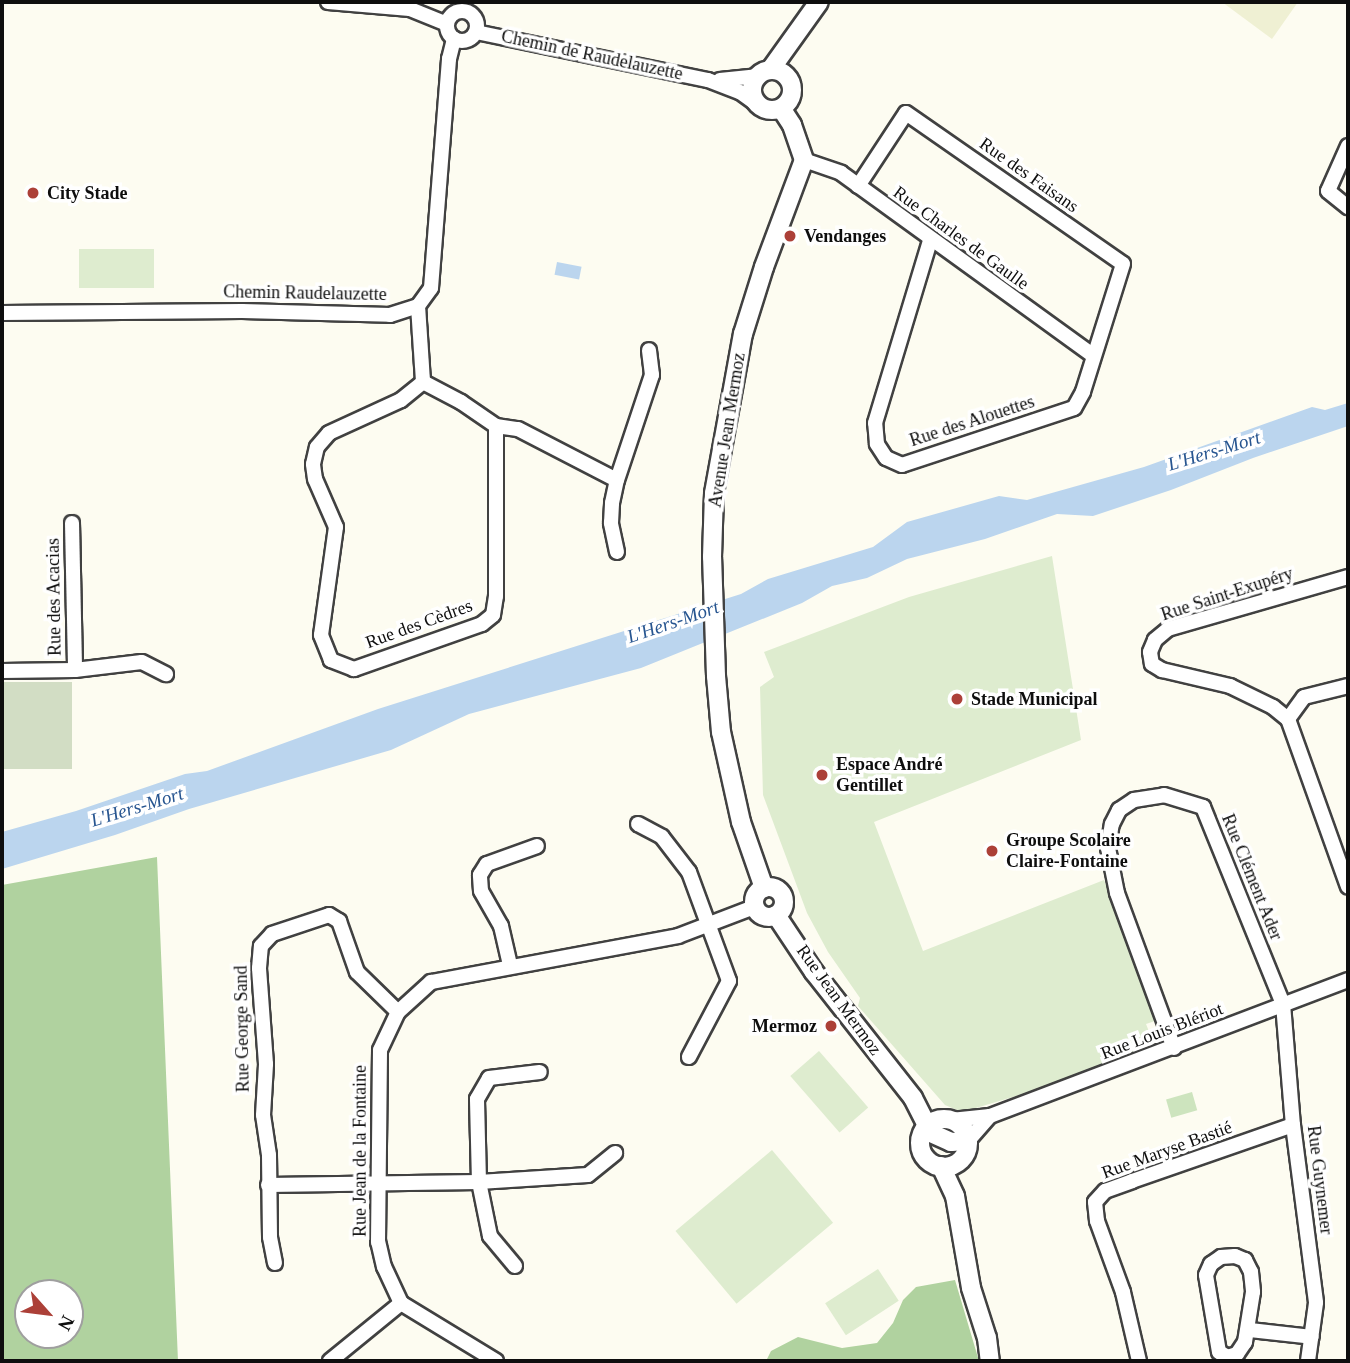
<!DOCTYPE html>
<html>
<head>
<meta charset="utf-8">
<style>
	body { margin:0 }
	#map { position:relative; width:1350px; height:1363px; overflow:hidden; background:#fdfcf1; font-family:"Times New Roman",serif }
	div>[style] { position:absolute }
	[style*='--x'] { left:calc(var(--x)*1px); top:calc(var(--y)*1px); width:calc(var(--w)*1px); rotate:calc(var(--a)*1deg) }
	.farmland>* { inset:0; background:#eff0d3 }
	.green>* { inset:0; background:#cde4be; transform-origin:0 0 }
	.forest>* { inset:0; background:#b0d29f }
	.cemetery>* { inset:0; background:#d2ddc4; transform-origin:0 0 }
	.pitch>* { inset:0; background:#deeccf; transform-origin:0 0 }
	.water>* { inset:0; background:#bbd5ee; transform-origin:0 0 }
	.roads { filter:drop-shadow(2px 0 #414141) drop-shadow(-2px 0 #414141) drop-shadow(0 2px #414141) drop-shadow(0 -2px #414141) }
	.minor>* { height:14px; margin:-7px; padding:0 7px; transform-origin:7px; border-radius:7px; background:#fff }
	.minor>.ring { margin:-7px; padding:0; box-sizing:content-box; background:none; border:14px solid #fff; border-radius:50% }
	.tertiary>* { height:18px; margin:-9px; padding:0 9px; transform-origin:9px; border-radius:9px; background:#fff }
	.tertiary>.ring { margin:-9px; padding:0; box-sizing:content-box; background:none; border:18px solid #fff; border-radius:50% }
	.dots>* { width:19px; height:19px; translate:-50% -50%; box-sizing:border-box; border:4px solid #fff; border-radius:50% }
	span { translate:-50% -50%; white-space:nowrap; text-align:center; line-height:1.15; -webkit-text-stroke:7px #fff; paint-order:stroke }
	.street-label { font-size:18px; color:#0e0e0e }
	.poi-label { font-size:18px; color:#0e0e0e; font-weight:700 }
	.left { translate:0 -50%; text-align:left }
	.right { translate:-100% -50%; text-align:right }
	.water-label { font-size:19px; color:#275590; font-style:italic }
	.frame { position:absolute; inset:0; border:4px solid #0e0e0e; pointer-events:none }
	.north { position:absolute; left:14px; top:1279px; width:70px; height:70px; box-sizing:border-box; background:#fff; border:2px solid #9f9f9f; border-radius:50%; rotate:118deg; font-size:19px; font-weight:700; line-height:28px; text-align:center; color:#0e0e0e }
	.north::after { content:''; display:block; margin:auto; width:24px; height:32px; background:#ac4038; clip-path:polygon(50% 0,100% 100%,50% 72%,0 100%) }
</style>
</head>
<body>
<div id="map">
	<div class="farmland">
		<div style="clip-path:polygon(1222px 2px,1298px 2px,1272px 39px)"></div>
	</div>
	<div class="green">
		<div style="left:1192px;top:1092px;width:19px;height:27px;rotate:74deg"></div>
	</div>
	<div class="forest">
		<div style="clip-path:polygon(evenodd,157px 857px,178px 1361px,2px 1361px,2px 885px,157px 857px,28px 1293px,70px 1293px,70px 1335px,28px 1335px,28px 1293px)"></div>
		<div style="clip-path:polygon(955px 1280px,979px 1361px,766px 1361px,771px 1351px,798px 1337px,842px 1348px,877px 1343px,893px 1323px,903px 1300px,916px 1287px)"></div>
	</div>
	<div class="cemetery">
		<div style="left:72px;top:682px;width:87px;height:70px;rotate:90deg"></div>
	</div>
	<div class="pitch">
		<div style="left:154px;top:249px;width:39px;height:75px;rotate:90deg"></div>
		<div style="clip-path:polygon(1052px 556px,1081px 740px,874px 822px,923px 951px,1104px 880px,1158px 1020px,1146px 1024px,1154px 1044px,1054px 1085px,969px 1110px,957px 1110px,945px 1105px,858px 1006px,860px 998px,828px 952px,807px 913px,763px 795px,760px 687px,774px 677px,764px 652px,909px 597px)"></div>
		<div style="left:819px;top:1051px;width:75px;height:38px;rotate:49deg"></div>
		<div style="left:772px;top:1150px;width:95px;height:126px;rotate:50deg"></div>
		<div style="left:878px;top:1269px;width:38px;height:63px;rotate:57deg"></div>
	</div>
	<div class="water">
		<div style="left:557px;top:262px;width:25px;height:13px;rotate:11deg"></div>
		<div style="clip-path:polygon(1348px 403px,1348px 426px,1253px 458px,1171px 490px,1093px 516px,1057px 514px,985px 539px,907px 559px,867px 578px,832px 586px,802px 603px,641px 668px,469px 714px,391px 750px,189px 809px,115px 835px,2px 869px,2px 832px,76px 811px,185px 774px,207px 771px,378px 709px,741px 594px,768px 579px,873px 547px,907px 522px,999px 496px,1027px 500px,1144px 467px,1312px 407px,1325px 410px)"></div>
	</div>
	<div class="roads">
		<div class="minor">
			<div style="--x:328;--y:2;--w:82;--a:4.9"></div>
			<div style="--x:410;--y:9;--w:40;--a:22"></div>
			<div class="ring" style="left:447px;top:11px;width:16px;height:16px"></div>
			<div style="--x:476;--y:32;--w:237;--a:11.7"></div>
			<div style="--x:708;--y:80;--w:34;--a:21"></div>
			<div style="--x:740;--y:92;--w:24;--a:36"></div>
			<div style="--x:720;--y:80;--w:37;--a:-6"></div>
			<div style="--x:1348;--y:146;--w:49;--a:114"></div>
			<div style="--x:1328;--y:191;--w:26;--a:39"></div>
			<div style="--x:804;--y:160;--w:39;--a:19"></div>
			<div style="--x:841;--y:173;--w:310;--a:35.9"></div>
			<div style="--x:858;--y:186;--w:87;--a:-56.7"></div>
			<div style="--x:906;--y:113;--w:264;--a:34.8"></div>
			<div style="--x:1123;--y:264;--w:134;--a:107.4"></div>
			<div style="--x:1083;--y:392;--w:18;--a:119"></div>
			<div style="--x:1074;--y:408;--w:181;--a:161.7"></div>
			<div style="--x:902;--y:465;--w:17;--a:-156"></div>
			<div style="--x:886;--y:458;--w:17;--a:-123"></div>
			<div style="--x:877;--y:444;--w:21;--a:-95"></div>
			<div style="--x:875;--y:423;--w:190;--a:-73.2"></div>
			<div style="--x:418;--y:306;--w:76;--a:86.2"></div>
			<div style="--x:2;--y:313;--w:240;--a:-0.5"></div>
			<div style="--x:242;--y:311;--w:148;--a:1.5"></div>
			<div style="--x:390;--y:315;--w:29;--a:-18"></div>
			<div style="--x:418;--y:306;--w:22;--a:-54"></div>
			<div style="--x:431;--y:288;--w:230;--a:-85.5"></div>
			<div style="--x:449;--y:59;--w:21;--a:-76"></div>
			<div style="--x:496;--y:426;--w:170;--a:90"></div>
			<div style="--x:496;--y:596;--w:19;--a:99"></div>
			<div style="--x:493;--y:615;--w:14;--a:141"></div>
			<div style="--x:482;--y:624;--w:136;--a:160.6"></div>
			<div style="--x:354;--y:669;--w:25;--a:-159"></div>
			<div style="--x:331;--y:660;--w:27;--a:-112"></div>
			<div style="--x:321;--y:635;--w:109;--a:-82.1"></div>
			<div style="--x:336;--y:527;--w:52;--a:-113.6"></div>
			<div style="--x:315;--y:479;--w:15;--a:-98"></div>
			<div style="--x:313;--y:464;--w:17;--a:-77"></div>
			<div style="--x:317;--y:447;--w:18;--a:-49"></div>
			<div style="--x:329;--y:433;--w:79;--a:-24.6"></div>
			<div style="--x:401;--y:400;--w:28;--a:-39"></div>
			<div style="--x:423;--y:382;--w:43;--a:27.8"></div>
			<div style="--x:461;--y:402;--w:42;--a:34.4"></div>
			<div style="--x:496;--y:426;--w:22;--a:8"></div>
			<div style="--x:518;--y:429;--w:111;--a:27.3"></div>
			<div style="--x:72;--y:523;--w:147;--a:88.8"></div>
			<div style="--x:617;--y:552;--w:30;--a:-102"></div>
			<div style="--x:611;--y:523;--w:20;--a:-87"></div>
			<div style="--x:612;--y:503;--w:24;--a:-78"></div>
			<div style="--x:617;--y:480;--w:111;--a:-71.6"></div>
			<div style="--x:652;--y:375;--w:25;--a:-97"></div>
			<div style="--x:1348;--y:577;--w:187;--a:163.9"></div>
			<div style="--x:1168;--y:629;--w:17;--a:140"></div>
			<div style="--x:1155;--y:640;--w:13;--a:113"></div>
			<div style="--x:1150;--y:652;--w:12;--a:81"></div>
			<div style="--x:1152;--y:664;--w:12;--a:31"></div>
			<div style="--x:1162;--y:670;--w:70;--a:13.2"></div>
			<div style="--x:1230;--y:686;--w:48;--a:26"></div>
			<div style="--x:1273;--y:707;--w:19;--a:39"></div>
			<div style="--x:1288;--y:719;--w:178;--a:70.3"></div>
			<div style="--x:2;--y:671;--w:73;--a:-0.8"></div>
			<div style="--x:75;--y:670;--w:67;--a:-6.8"></div>
			<div style="--x:142;--y:662;--w:27;--a:27"></div>
			<div style="--x:1288;--y:719;--w:27;--a:-54"></div>
			<div style="--x:1304;--y:697;--w:45;--a:-14"></div>
			<div style="--x:638;--y:824;--w:27;--a:28"></div>
			<div style="--x:662;--y:837;--w:44;--a:52.4"></div>
			<div style="--x:689;--y:872;--w:116;--a:69.8"></div>
			<div style="--x:729;--y:981;--w:86;--a:117.8"></div>
			<div style="--x:510;--y:965;--w:40;--a:-103"></div>
			<div style="--x:501;--y:926;--w:40;--a:-119.7"></div>
			<div style="--x:481;--y:891;--w:16;--a:-94"></div>
			<div style="--x:480;--y:875;--w:13;--a:-58"></div>
			<div style="--x:487;--y:864;--w:53;--a:-19.8"></div>
			<div style="--x:1174;--y:1048;--w:165;--a:-110.2"></div>
			<div style="--x:1117;--y:893;--w:46;--a:-101.3"></div>
			<div style="--x:1108;--y:848;--w:24;--a:-81"></div>
			<div style="--x:1112;--y:824;--w:16;--a:-63"></div>
			<div style="--x:1119;--y:810;--w:18;--a:-34"></div>
			<div style="--x:1134;--y:800;--w:30;--a:-9"></div>
			<div style="--x:1164;--y:795;--w:41;--a:17.1"></div>
			<div style="--x:1203;--y:807;--w:213;--a:67.9"></div>
			<div style="--x:1283;--y:1004;--w:121;--a:85.3"></div>
			<div style="--x:1293;--y:1125;--w:179;--a:82.6"></div>
			<div style="--x:1316;--y:1303;--w:59;--a:97.9"></div>
			<div style="--x:951;--y:1120;--w:39;--a:-6"></div>
			<div style="--x:990;--y:1116;--w:383;--a:-20.8"></div>
			<div style="--x:968;--y:1141;--w:33;--a:-49"></div>
			<div style="--x:268;--y:1185;--w:211;--a:-0.8"></div>
			<div style="--x:479;--y:1182;--w:109;--a:-3.7"></div>
			<div style="--x:588;--y:1175;--w:35;--a:-39"></div>
			<div style="--x:1235;--y:1256;--w:11;--a:22"></div>
			<div style="--x:1245;--y:1260;--w:13;--a:63"></div>
			<div style="--x:1251;--y:1272;--w:20;--a:84"></div>
			<div style="--x:1253;--y:1292;--w:51;--a:99.1"></div>
			<div style="--x:1245;--y:1342;--w:14;--a:124"></div>
			<div style="--x:1237;--y:1354;--w:9;--a:162"></div>
			<div style="--x:1228;--y:1357;--w:10;--a:-151"></div>
			<div style="--x:1219;--y:1352;--w:78;--a:-99.6"></div>
			<div style="--x:1206;--y:1275;--w:12;--a:-66"></div>
			<div style="--x:1211;--y:1264;--w:12;--a:-35"></div>
			<div style="--x:1221;--y:1257;--w:14;--a:-4"></div>
			<div style="--x:275;--y:1263;--w:26;--a:-101"></div>
			<div style="--x:270;--y:1237;--w:82;--a:-90.7"></div>
			<div style="--x:269;--y:1155;--w:40;--a:-98.5"></div>
			<div style="--x:263;--y:1115;--w:51;--a:-86.6"></div>
			<div style="--x:266;--y:1064;--w:96;--a:-94.2"></div>
			<div style="--x:259;--y:968;--w:22;--a:-85"></div>
			<div style="--x:261;--y:946;--w:16;--a:-47"></div>
			<div style="--x:272;--y:934;--w:60;--a:-18.4"></div>
			<div style="--x:329;--y:915;--w:12;--a:31"></div>
			<div style="--x:339;--y:921;--w:54;--a:70.6"></div>
			<div style="--x:357;--y:972;--w:57;--a:44.3"></div>
			<div style="--x:515;--y:1266;--w:39;--a:-130"></div>
			<div style="--x:490;--y:1236;--w:55;--a:-101.5"></div>
			<div style="--x:479;--y:1182;--w:83;--a:-91.4"></div>
			<div style="--x:477;--y:1099;--w:24;--a:-60"></div>
			<div style="--x:489;--y:1078;--w:51;--a:-6.7"></div>
			<div style="--x:1250;--y:1330;--w:62;--a:6.4"></div>
			<div style="--x:330;--y:1361;--w:92;--a:-39.2"></div>
			<div style="--x:496;--y:1361;--w:111;--a:-148.6"></div>
			<div style="--x:401;--y:1303;--w:40;--a:-115"></div>
			<div style="--x:384;--y:1267;--w:26;--a:-103"></div>
			<div style="--x:378;--y:1242;--w:192;--a:-89.4"></div>
			<div style="--x:380;--y:1050;--w:42;--a:-64.7"></div>
			<div style="--x:398;--y:1012;--w:45;--a:-42.3"></div>
			<div style="--x:431;--y:982;--w:251;--a:-10.5"></div>
			<div style="--x:678;--y:936;--w:81;--a:-20.9"></div>
			<div style="--x:1139;--y:1361;--w:71;--a:-103.1"></div>
			<div style="--x:1123;--y:1292;--w:76;--a:-110.1"></div>
			<div style="--x:1097;--y:1221;--w:19;--a:-96"></div>
			<div style="--x:1095;--y:1202;--w:15;--a:-48"></div>
			<div style="--x:1105;--y:1191;--w:29;--a:-20"></div>
			<div style="--x:1132;--y:1181;--w:170;--a:-19.2"></div>
		</div>
		<div class="tertiary">
			<div style="--x:771;--y:69;--w:82;--a:-54.4"></div>
			<div class="ring" style="left:752px;top:70px;width:22px;height:22px"></div>
			<div class="ring" style="left:754px;top:887px;width:12px;height:12px"></div>
			<div style="--x:764;--y:888;--w:70;--a:-109.2"></div>
			<div style="--x:741;--y:822;--w:92;--a:-102.5"></div>
			<div style="--x:721;--y:732;--w:56;--a:-95.1"></div>
			<div style="--x:716;--y:676;--w:119;--a:-91.9"></div>
			<div style="--x:712;--y:557;--w:64;--a:-88.2"></div>
			<div style="--x:714;--y:493;--w:162;--a:-79.7"></div>
			<div style="--x:743;--y:334;--w:70;--a:-72.6"></div>
			<div style="--x:764;--y:267;--w:114;--a:-69.5"></div>
			<div style="--x:804;--y:160;--w:37;--a:-109"></div>
			<div style="--x:792;--y:125;--w:20;--a:-123"></div>
			<div style="--x:776;--y:915;--w:69;--a:56.3"></div>
			<div style="--x:814;--y:972;--w:160;--a:51.8"></div>
			<div style="--x:913;--y:1098;--w:39;--a:63"></div>
			<div style="--x:931;--y:1133;--w:22;--a:24"></div>
			<div style="--x:951;--y:1142;--w:17;--a:-3"></div>
			<div class="ring" style="left:920px;top:1119px;width:30px;height:30px"></div>
			<div style="--x:941;--y:1166;--w:33;--a:65"></div>
			<div style="--x:955;--y:1196;--w:93;--a:80.1"></div>
			<div style="--x:971;--y:1288;--w:52;--a:72.3"></div>
			<div style="--x:987;--y:1338;--w:23;--a:83"></div>
		</div>
	</div>
	<div class="dots">
		<div style="left:33px;top:193px;background:#ac4038"></div>
		<div style="left:790px;top:236px;background:#ac4038"></div>
		<div style="left:957px;top:699px;background:#ac4038"></div>
		<div style="left:822px;top:775px;background:#ac4038"></div>
		<div style="left:992px;top:851px;background:#ac4038"></div>
		<div style="left:831px;top:1026px;background:#ac4038"></div>
	</div>
	<div class="street-label">
		<span style="left:592px;top:55px;rotate:12deg">Chemin de Raudelauzette</span>
		<span style="left:1029px;top:175px;rotate:35deg">Rue des Faisans</span>
		<span style="left:961px;top:238px;rotate:36deg">Rue Charles de Gaulle</span>
		<span style="left:305px;top:293px;rotate:1deg">Chemin Raudelauzette</span>
		<span style="left:972px;top:421px;rotate:-18deg">Rue des Alouettes</span>
		<span style="left:727px;top:430px;rotate:-81deg">Avenue Jean Mermoz</span>
		<span style="left:1227px;top:594px;rotate:-18deg">Rue Saint-Exupéry</span>
		<span style="left:54px;top:597px;rotate:-91deg">Rue des Acacias</span>
		<span style="left:419px;top:624px;rotate:-20deg">Rue des Cèdres</span>
		<span style="left:1252px;top:877px;rotate:68deg">Rue Clément Ader</span>
		<span style="left:839px;top:1000px;rotate:54deg">Rue Jean Mermoz</span>
		<span style="left:242px;top:1029px;rotate:-91deg">Rue George Sand</span>
		<span style="left:1162px;top:1031px;rotate:-21deg">Rue Louis Blériot</span>
		<span style="left:1167px;top:1150px;rotate:-20deg">Rue Maryse Bastié</span>
		<span style="left:360px;top:1151px;rotate:-90deg">Rue Jean de la Fontaine</span>
		<span style="left:1320px;top:1180px;rotate:83deg">Rue Guynemer</span>
	</div>
	<div class="poi-label">
		<span class="left" style="left:47px;top:193px">City Stade</span>
		<span class="left" style="left:804px;top:236px">Vendanges</span>
		<span class="left" style="left:971px;top:699px">Stade Municipal</span>
		<span class="left" style="left:836px;top:775px">Espace André<br>Gentillet</span>
		<span class="left" style="left:1006px;top:851px">Groupe Scolaire<br>Claire-Fontaine</span>
		<span class="right" style="left:817px;top:1026px">Mermoz</span>
	</div>
	<div class="water-label">
		<span style="left:1214px;top:451px;rotate:-17deg">L'Hers-Mort</span>
		<span style="left:673px;top:622px;rotate:-19deg">L'Hers-Mort</span>
		<span style="left:137px;top:807px;rotate:-17deg">L'Hers-Mort</span>
	</div>
	<div class="frame"></div>
	<div class="north">N</div>
</div>
</body>
</html>
